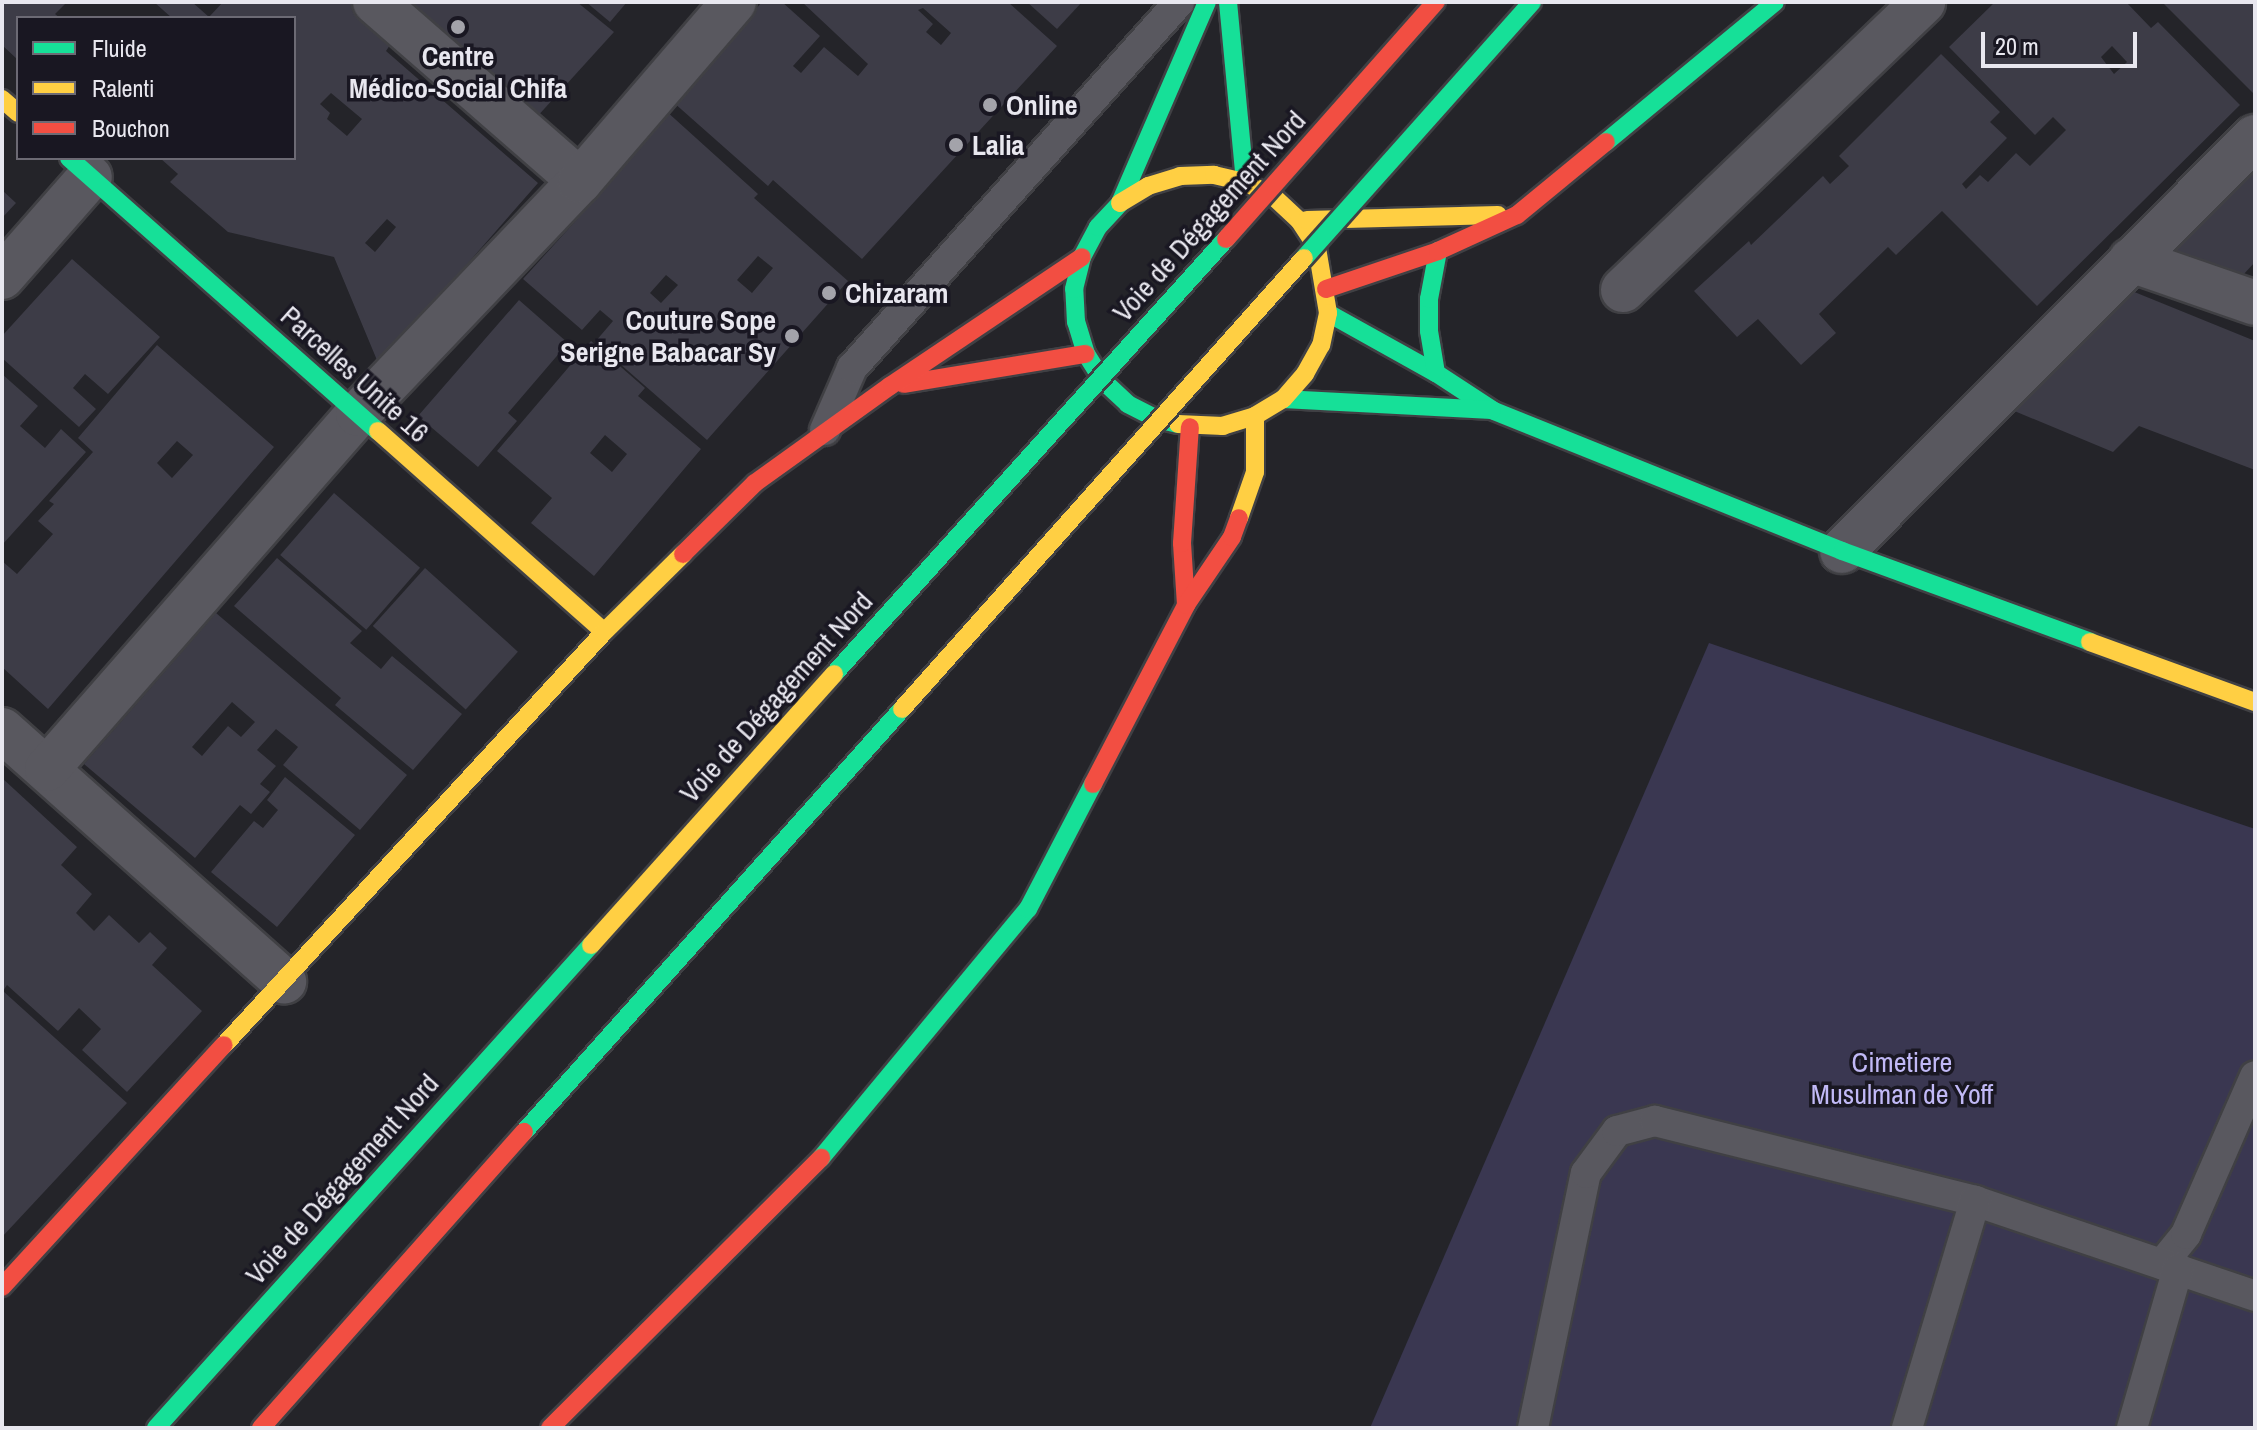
<!DOCTYPE html>
<html>
<head>
<meta charset="utf-8">
<style>
	body { margin:0 }
	#map { position:relative; width:2257px; height:1430px; overflow:hidden; background:#242429; font-family:"Archivo Narrow",sans-serif }
	div>[style] { position:absolute }
	[style*='--x'] { left:calc(var(--x)*1px); top:calc(var(--y)*1px); width:calc(var(--w)*1px); rotate:calc(var(--a)*1deg) }
	.green>* { inset:0; background:#3a3751 }
	.building>* { inset:0; background:#3d3c47; transform-origin:0 0 }
	.roads { filter:drop-shadow(2px 0 #404044) drop-shadow(-2px 0 #404044) drop-shadow(0 2px #404044) drop-shadow(0 -2px #404044) }
	.lane>* { height:30px; margin:-15px; padding:0 15px; transform-origin:15px; border-radius:15px; background:#59585f }
	.street>* { height:44px; margin:-22px; padding:0 22px; transform-origin:22px; border-radius:22px; background:#59585f }
	.fast>* { height:18px; margin:-9px; padding:0 9px; transform-origin:9px; border-radius:9px; background:#16e098 }
	.slow>* { height:18px; margin:-9px; padding:0 9px; transform-origin:9px; border-radius:9px; background:#ffcf43 }
	.jam>* { height:18px; margin:-9px; padding:0 9px; transform-origin:9px; border-radius:9px; background:#f24e42 }
	.bridges { filter:drop-shadow(2px 0 #404044) drop-shadow(-2px 0 #404044) drop-shadow(0 2px #404044) drop-shadow(0 -2px #404044) }
	.fast-bridge>* { height:18px; margin:-9px; padding:0 9px; transform-origin:9px; border-radius:9px; background:#16e098 }
	.slow-bridge>* { height:18px; margin:-9px; padding:0 9px; transform-origin:9px; border-radius:9px; background:#ffcf43 }
	.jam-bridge>* { height:18px; margin:-9px; padding:0 9px; transform-origin:9px; border-radius:9px; background:#f24e42 }
	.dots>* { width:22px; height:22px; translate:-50% -50%; box-sizing:border-box; border:4px solid #191722; border-radius:50% }
	span { translate:-50% -50%; white-space:nowrap; text-align:center; line-height:1.15; -webkit-text-stroke:7px #191722; paint-order:stroke }
	.poi-label { font-size:28px; color:#e8e7ef; font-weight:700 }
	.left { translate:0 -50%; text-align:left }
	.right { translate:-100% -50%; text-align:right }
	.street-label { font-size:28px; color:#e8e7ef }
	.park-label { font-size:28px; color:#c1b9f6 }
	.frame { position:absolute; inset:0; border:4px solid #e8e7ef; pointer-events:none }
	.legend { position:absolute; left:16px; top:16px; width:280px; height:144px; box-sizing:border-box; background:#191722; border:2px solid #6c6a74; margin:0; padding:10px 14px; list-style:none; font-size:24px; color:#e8e7ef }
	.legend li { display:flex; align-items:center; gap:16px; height:40px }
	.legend b { width:40px; border:2px solid #6c6a74 }
	.scale { position:absolute; left:1981px; top:32px; width:156px; height:36px; box-sizing:border-box; border:4px solid #e8e7ef; border-top:0; padding-left:10px; font-size:24px; line-height:28px; white-space:nowrap; color:#e8e7ef; -webkit-text-stroke:6px #191722; paint-order:stroke }
</style>
</head>
<body>
<div id="map">
	<div class="green">
		<div style="clip-path:polygon(1709px 643px,2255px 829px,2255px 1428px,1370px 1428px)"></div>
	</div>
	<div class="building">
		<div style="clip-path:polygon(2px 2px,67px 2px,55px 14px,60px 18px,18px 18px,18px 60px,2px 45px)"></div>
		<div style="clip-path:polygon(evenodd,154px 2px,192px 2px,209px 17px,223px 2px,352px 2px,394px 39px,386px 51px,538px 183px,379px 365px,334px 257px,228px 232px,170px 182px,178px 174px,160px 158px,294px 158px,294px 18px,172px 18px,154px 2px,331px 93px,362px 119px,347px 136px,327px 119px,330px 113px,320px 104px,331px 93px,154px 2px,387px 219px,396px 227px,375px 252px,365px 243px,387px 219px)"></div>
		<div style="clip-path:polygon(403px 2px,577px 2px,614px 32px,535px 119px)"></div>
		<div style="clip-path:polygon(586px 2px,627px 2px,610px 22px)"></div>
		<div style="clip-path:polygon(evenodd,762px 2px,782px 2px,820px 36px,793px 66px,801px 73px,824px 47px,858px 76px,868px 64px,802px 2px,1008px 2px,1057px 46px,862px 259px,773px 180px,768px 186px,673px 102px,762px 2px,923px 8px,951px 33px,941px 45px,926px 32px,933px 24px,918px 10px,923px 8px)"></div>
		<div style="clip-path:polygon(1027px 2px,1082px 2px,1057px 29px)"></div>
		<div style="clip-path:polygon(evenodd,1995px 2px,2126px 2px,2151px 28px,2158px 22px,2240px 105px,2037px 306px,1942px 211px,1896px 255px,1888px 247px,1819px 314px,1836px 333px,1801px 365px,1758px 319px,1737px 337px,1694px 291px,1749px 241px,1751px 245px,1823px 176px,1830px 184px,1849px 166px,1839px 156px,1941px 54px,2000px 112px,1990px 122px,2007px 138px,1962px 184px,1966px 189px,1980px 175px,1988px 182px,2016px 153px,2030px 166px,2066px 130px,2053px 117px,2035px 135px,1949px 47px,1995px 2px,2112px 46px,2127px 62px,2114px 74px,2101px 57px,2112px 46px)"></div>
		<div style="clip-path:polygon(2162px 2px,2255px 2px,2255px 92px,2253px 93px)"></div>
		<div style="clip-path:polygon(evenodd,665px 110px,758px 194px,754px 198px,848px 281px,707px 440px,595px 342px,613px 321px,600px 310px,582px 330px,523px 279px,619px 173px,613px 167px,665px 110px,758px 256px,773px 268px,752px 293px,737px 280px,758px 256px,665px 110px,666px 275px,678px 285px,661px 303px,650px 293px,666px 275px)"></div>
		<div style="clip-path:polygon(2255px 167px,2255px 262px,2243px 275px,2169px 249px)"></div>
		<div style="clip-path:polygon(2px 190px,16px 203px,2px 218px)"></div>
		<div style="clip-path:polygon(72px 259px,160px 337px,108px 394px,85px 374px,73px 388px,96px 409px,79px 427px,2px 358px,2px 336px)"></div>
		<div style="clip-path:polygon(2127px 289px,2255px 341px,2255px 470px,2139px 426px,2113px 452px,2012px 410px)"></div>
		<div style="clip-path:polygon(519px 300px,568px 343px,508px 413px,517px 421px,478px 467px,418px 416px)"></div>
		<div style="clip-path:polygon(evenodd,591px 341px,645px 388px,638px 396px,701px 449px,594px 576px,531px 523px,552px 498px,497px 451px,591px 341px,605px 435px,627px 454px,612px 472px,590px 453px,605px 435px)"></div>
		<div style="clip-path:polygon(evenodd,157px 345px,274px 447px,48px 709px,2px 667px,2px 561px,17px 574px,53px 534px,38px 521px,54px 504px,49px 501px,93px 452px,78px 438px,157px 345px,177px 441px,193px 455px,172px 478px,157px 463px,177px 441px)"></div>
		<div style="clip-path:polygon(2px 374px,38px 406px,20px 426px,45px 448px,61px 429px,86px 452px,2px 545px)"></div>
		<div style="left:334px;top:493px;width:114px;height:82px;rotate:41deg"></div>
		<div style="clip-path:polygon(277px 558px,362px 631px,350px 643px,381px 669px,392px 656px,462px 714px,413px 770px,335px 705px,341px 698px,234px 606px)"></div>
		<div style="left:425px;top:568px;width:125px;height:78px;rotate:42deg"></div>
		<div style="clip-path:polygon(evenodd,216px 613px,407px 775px,360px 830px,283px 765px,298px 747px,276px 729px,257px 750px,276px 766px,260px 784px,270px 792px,251px 814px,240px 805px,195px 858px,84px 764px,216px 613px,232px 702px,255px 722px,241px 737px,228px 726px,202px 756px,192px 747px,232px 702px)"></div>
		<div style="clip-path:polygon(285px 777px,355px 835px,277px 927px,211px 872px,254px 821px,263px 828px,278px 810px,267px 800px)"></div>
		<div style="clip-path:polygon(2px 778px,77px 847px,61px 865px,92px 894px,76px 913px,94px 931px,109px 915px,139px 943px,150px 932px,167px 948px,152px 965px,202px 1011px,127px 1092px,82px 1050px,101px 1029px,79px 1008px,58px 1031px,7px 985px,3px 991px,127px 1103px,2px 1237px)"></div>
	</div>
	<div class="roads">
		<div class="lane">
			<div style="--x:825;--y:430;--w:68;--a:-66.5"></div>
			<div style="--x:852;--y:368;--w:491;--a:-48.2"></div>
			<div style="--x:2162;--y:1264;--w:38;--a:-51"></div>
			<div style="--x:2186;--y:1234;--w:172;--a:-66.4"></div>
			<div style="--x:1533;--y:1428;--w:260;--a:-78.3"></div>
			<div style="--x:1586;--y:1173;--w:52;--a:-53.6"></div>
			<div style="--x:1617;--y:1131;--w:39;--a:-15"></div>
			<div style="--x:1655;--y:1121;--w:330;--a:14"></div>
			<div style="--x:1975;--y:1201;--w:296;--a:18.7"></div>
			<div style="--x:1907;--y:1428;--w:237;--a:-73.3"></div>
			<div style="--x:2132;--y:1428;--w:166;--a:-73.9"></div>
		</div>
		<div class="street">
			<div style="--x:375;--y:2;--w:272;--a:41.1"></div>
			<div style="--x:2131;--y:260;--w:131;--a:19.1"></div>
			<div style="--x:2;--y:277;--w:133;--a:-48.7"></div>
			<div style="--x:1623;--y:290;--w:416;--a:-43.8"></div>
			<div style="--x:1842;--y:551;--w:585;--a:-45.07"></div>
			<div style="--x:2;--y:730;--w:378;--a:41.7"></div>
			<div style="--x:47;--y:769;--w:472;--a:-48.8"></div>
			<div style="--x:358;--y:414;--w:322;--a:-46.4"></div>
			<div style="--x:580;--y:181;--w:236;--a:-49.3"></div>
		</div>
		<div class="fast">
			<div style="--x:1228;--y:2;--w:181;--a:84.6"></div>
			<div style="--x:1606;--y:142;--w:219;--a:-39.6"></div>
			<div style="--x:69;--y:158;--w:412;--a:41.5"></div>
			<div style="--x:1328;--y:313;--w:124;--a:29.1"></div>
			<div style="--x:1436;--y:373;--w:69;--a:33.2"></div>
			<div style="--x:1494;--y:411;--w:375;--a:21.9"></div>
			<div style="--x:1842;--y:551;--w:264;--a:20.1"></div>
			<div style="--x:1436;--y:373;--w:43;--a:-99.5"></div>
			<div style="--x:1429;--y:331;--w:32;--a:-90"></div>
			<div style="--x:1429;--y:299;--w:49;--a:-79.4"></div>
			<div style="--x:1283;--y:399;--w:209;--a:3"></div>
			<div style="--x:1178;--y:424;--w:22;--a:-167"></div>
			<div style="--x:1157;--y:419;--w:33;--a:-153"></div>
			<div style="--x:1128;--y:404;--w:34;--a:-137"></div>
			<div style="--x:1103;--y:381;--w:32;--a:-122"></div>
			<div style="--x:1086;--y:354;--w:34;--a:-107"></div>
			<div style="--x:1076;--y:322;--w:33;--a:-93"></div>
			<div style="--x:1074;--y:289;--w:33;--a:-76"></div>
			<div style="--x:1082;--y:257;--w:34;--a:-62"></div>
			<div style="--x:1098;--y:227;--w:33;--a:-47"></div>
			<div style="--x:1120;--y:203;--w:219;--a:-66.6"></div>
			<div style="--x:821;--y:1158;--w:324;--a:-50.3"></div>
			<div style="--x:1028;--y:909;--w:141;--a:-62.5"></div>
		</div>
		<div class="slow">
			<div style="--x:2;--y:99;--w:21;--a:41"></div>
			<div style="--x:1120;--y:203;--w:33;--a:-31"></div>
			<div style="--x:1148;--y:186;--w:34;--a:-17"></div>
			<div style="--x:1180;--y:176;--w:34;--a:-2"></div>
			<div style="--x:1214;--y:175;--w:32;--a:13"></div>
			<div style="--x:1245;--y:182;--w:34;--a:28"></div>
			<div style="--x:1275;--y:198;--w:33;--a:43"></div>
			<div style="--x:1299;--y:220;--w:33;--a:57"></div>
			<div style="--x:1317;--y:248;--w:66;--a:80.4"></div>
			<div style="--x:1328;--y:313;--w:33;--a:102"></div>
			<div style="--x:1321;--y:345;--w:33;--a:119"></div>
			<div style="--x:1305;--y:374;--w:33;--a:131"></div>
			<div style="--x:1283;--y:399;--w:33;--a:149"></div>
			<div style="--x:1255;--y:416;--w:34;--a:163"></div>
			<div style="--x:1223;--y:426;--w:45;--a:-177.5"></div>
			<div style="--x:1307;--y:220;--w:191;--a:-1.5"></div>
			<div style="--x:378;--y:431;--w:302;--a:41.6"></div>
			<div style="--x:1239;--y:518;--w:49;--a:-70.8"></div>
			<div style="--x:1255;--y:472;--w:56;--a:-90"></div>
			<div style="--x:2090;--y:642;--w:176;--a:20"></div>
			<div style="--x:224;--y:1045;--w:561;--a:-47.38"></div>
			<div style="--x:604;--y:632;--w:111;--a:-44.6"></div>
		</div>
		<div class="jam">
			<div style="--x:1326;--y:289;--w:118;--a:-18.7"></div>
			<div style="--x:1438;--y:251;--w:87;--a:-24.5"></div>
			<div style="--x:1517;--y:215;--w:115;--a:-39.4"></div>
			<div style="--x:904;--y:384;--w:184;--a:-9.4"></div>
			<div style="--x:683;--y:554;--w:101;--a:-44.6"></div>
			<div style="--x:755;--y:483;--w:166;--a:-35.7"></div>
			<div style="--x:890;--y:386;--w:231;--a:-33.9"></div>
			<div style="--x:1186;--y:605;--w:62;--a:-93.7"></div>
			<div style="--x:1182;--y:543;--w:116;--a:-86.1"></div>
			<div style="--x:1093;--y:784;--w:202;--a:-62.5"></div>
			<div style="--x:1186;--y:605;--w:82;--a:-55.9"></div>
			<div style="--x:1232;--y:537;--w:20;--a:-70"></div>
			<div style="--x:2;--y:1287;--w:328;--a:-47.5"></div>
			<div style="--x:550;--y:1428;--w:383;--a:-44.9"></div>
		</div>
	</div>
	<div class="bridges">
		<div class="fast-bridge">
			<div style="--x:1304;--y:258;--w:343;--a:-48.3"></div>
			<div style="--x:834;--y:674;--w:586;--a:-47.98"></div>
			<div style="--x:524;--y:1132;--w:567;--a:-48.22"></div>
			<div style="--x:156;--y:1428;--w:650;--a:-47.99"></div>
		</div>
		<div class="slow-bridge">
			<div style="--x:902;--y:709;--w:604;--a:-48.29"></div>
			<div style="--x:591;--y:945;--w:364;--a:-48.1"></div>
		</div>
		<div class="jam-bridge">
			<div style="--x:1226;--y:239;--w:317;--a:-48.5"></div>
			<div style="--x:261;--y:1428;--w:396;--a:-48.4"></div>
		</div>
	</div>
	<div class="dots">
		<div style="left:458px;top:27px;background:#a3a3aa"></div>
		<div style="left:990px;top:105px;background:#a3a3aa"></div>
		<div style="left:956px;top:145px;background:#a3a3aa"></div>
		<div style="left:829px;top:293px;background:#a3a3aa"></div>
		<div style="left:792px;top:336px;background:#a3a3aa"></div>
	</div>
	<div class="poi-label">
		<span style="left:458px;top:72px">Centre<br>Médico-Social Chifa</span>
		<span class="left" style="left:1006px;top:105px">Online</span>
		<span class="left" style="left:972px;top:145px">Lalia</span>
		<span class="left" style="left:845px;top:293px">Chizaram</span>
		<span class="right" style="left:776px;top:336px">Couture Sope<br>Serigne Babacar Sy</span>
	</div>
	<div class="street-label">
		<span style="left:1209px;top:216px;rotate:-48deg">Voie de Dégagement Nord</span>
		<span style="left:355px;top:374px;rotate:42deg">Parcelles Unite 16</span>
		<span style="left:776px;top:697px;rotate:-48deg">Voie de Dégagement Nord</span>
		<span style="left:342px;top:1179px;rotate:-48deg">Voie de Dégagement Nord</span>
	</div>
	<div class="park-label">
		<span style="left:1902px;top:1078px">Cimetiere<br>Musulman de Yoff</span>
	</div>
	<div class="frame"></div>
	<ul class="legend">
	<li><b style="height:10px;background:#16e098"></b>Fluide</li>
	<li><b style="height:10px;background:#ffcf43"></b>Ralenti</li>
	<li><b style="height:10px;background:#f24e42"></b>Bouchon</li>
	</ul>
	<div class="scale">20 m</div>
</div>
</body>
</html>
